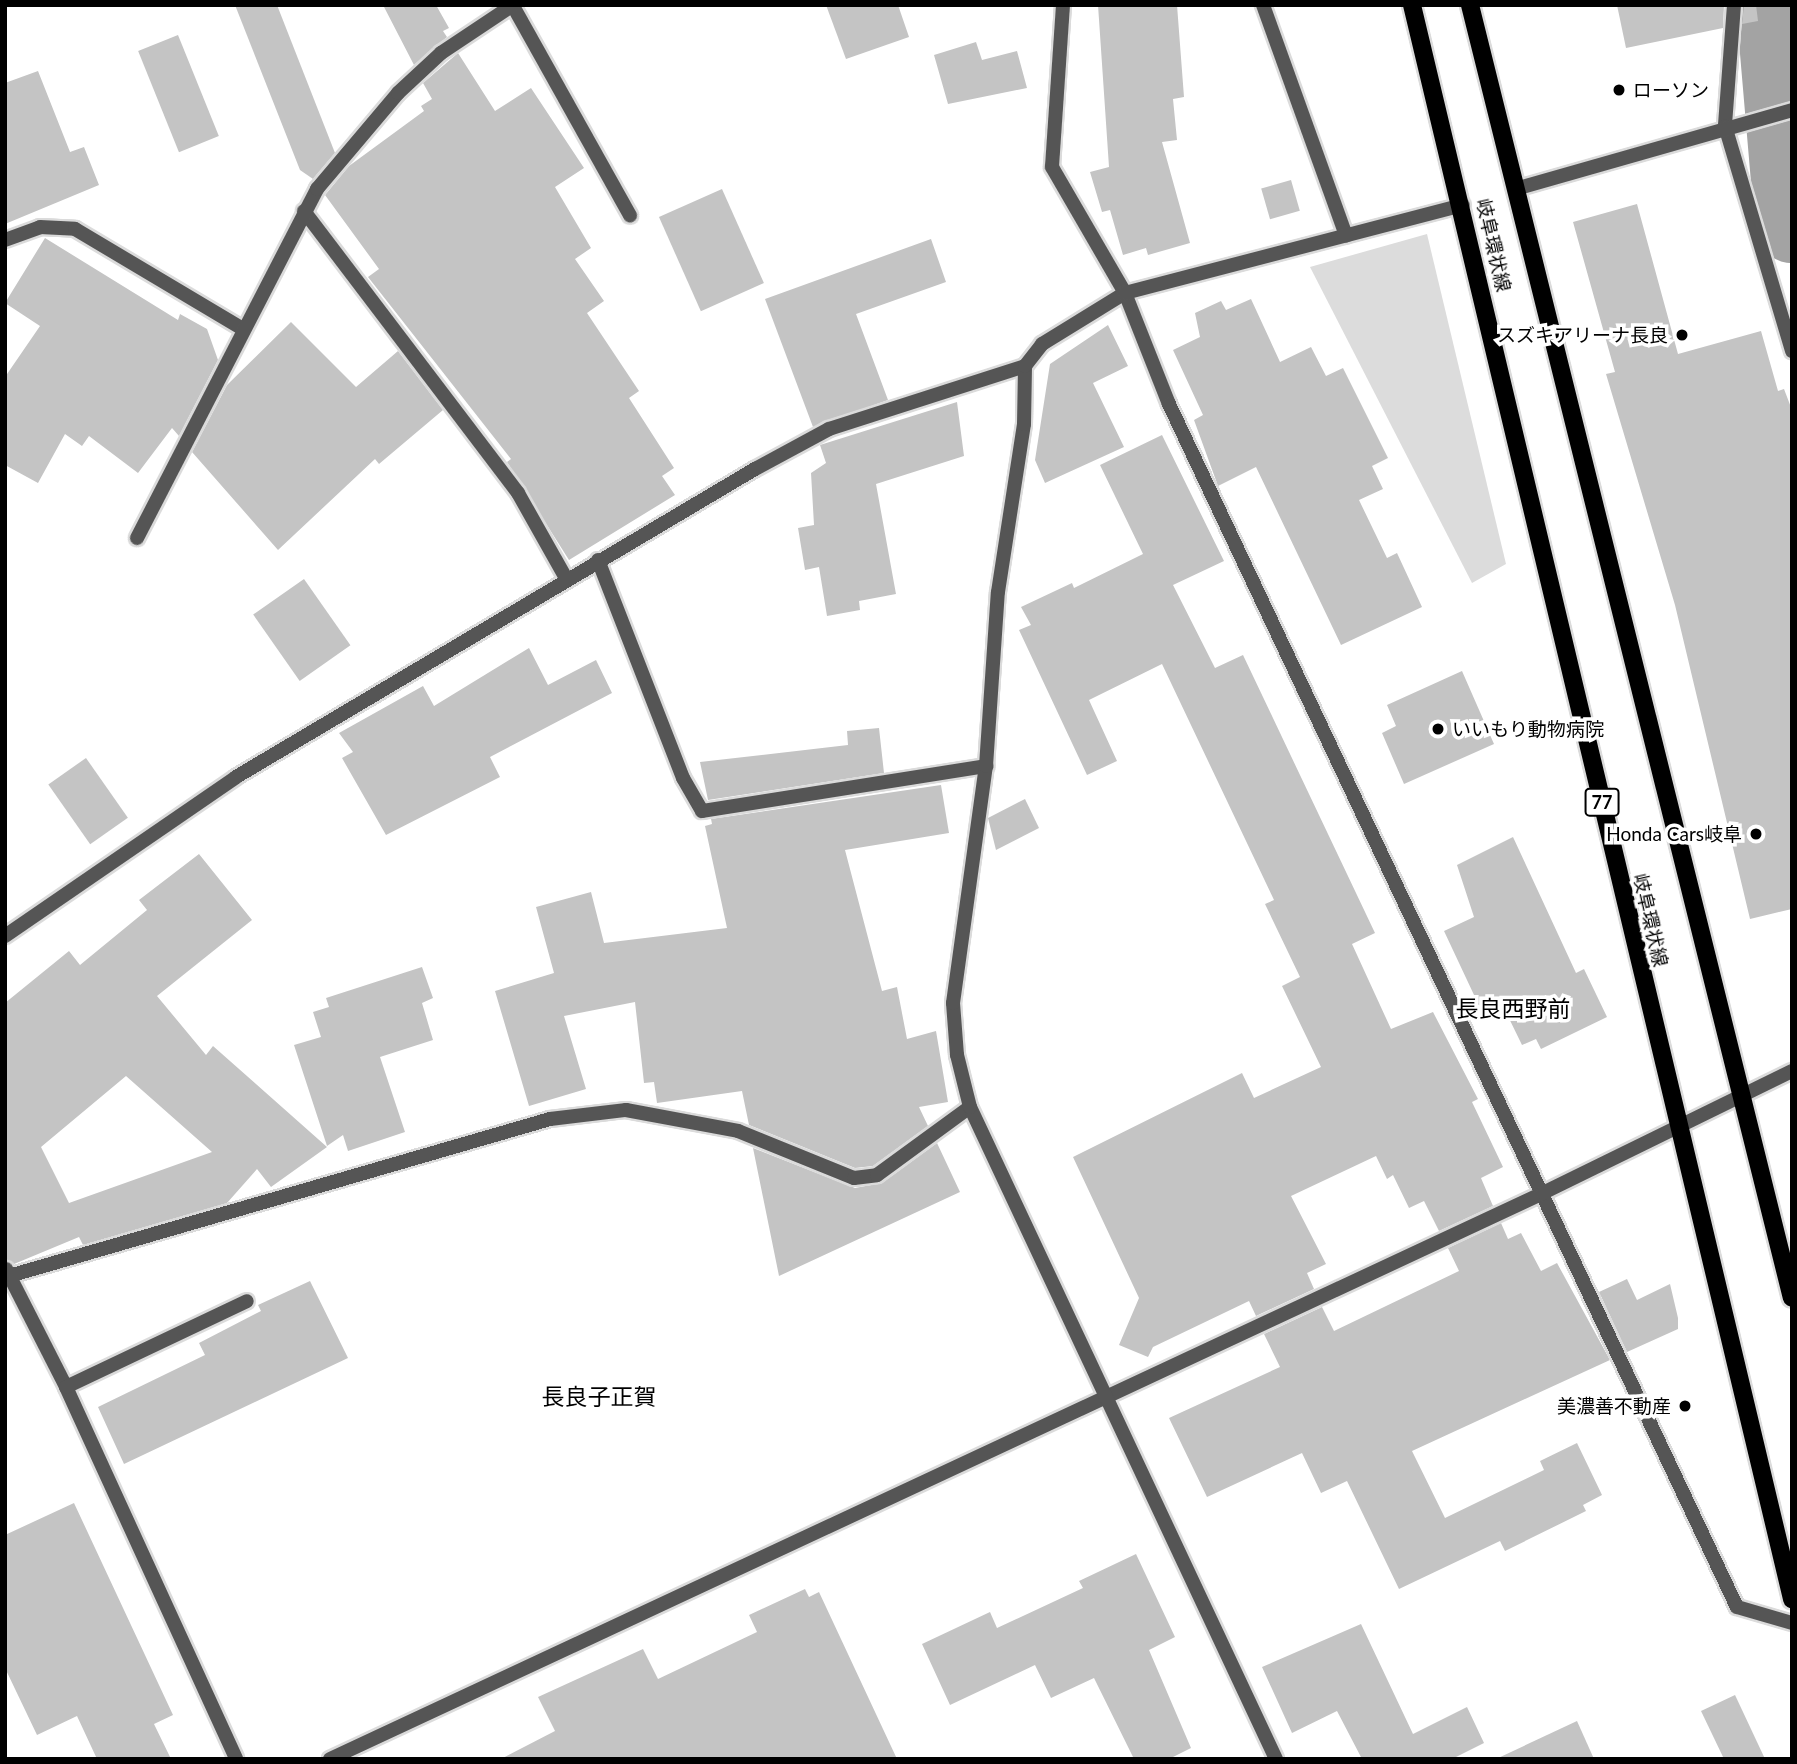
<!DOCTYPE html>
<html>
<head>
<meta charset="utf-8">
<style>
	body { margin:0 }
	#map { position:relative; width:1797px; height:1764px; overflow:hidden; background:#fff; font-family:Lato,"Noto Sans JP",sans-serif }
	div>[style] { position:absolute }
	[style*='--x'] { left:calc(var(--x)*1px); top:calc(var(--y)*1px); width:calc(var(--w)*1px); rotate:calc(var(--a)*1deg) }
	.green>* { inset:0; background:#dcdcdc }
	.river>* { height:75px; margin:-37.5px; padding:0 37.5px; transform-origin:37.5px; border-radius:37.5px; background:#a3a3a3 }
	.building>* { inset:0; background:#c4c4c4; transform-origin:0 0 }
	.roads { filter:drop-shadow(2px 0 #dbdbdb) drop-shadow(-2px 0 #dbdbdb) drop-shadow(0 2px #dbdbdb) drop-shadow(0 -2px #dbdbdb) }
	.lane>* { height:14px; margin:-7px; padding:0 7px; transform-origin:7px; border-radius:7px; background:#555 }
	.street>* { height:14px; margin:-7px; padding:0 7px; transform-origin:7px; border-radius:7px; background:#555 }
	.primary>* { height:18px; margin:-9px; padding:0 9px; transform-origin:9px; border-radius:9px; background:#000 }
	.dots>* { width:19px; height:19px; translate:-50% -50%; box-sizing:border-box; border:4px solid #fff; border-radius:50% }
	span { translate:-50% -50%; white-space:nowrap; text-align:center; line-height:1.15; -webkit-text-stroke:7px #fff; paint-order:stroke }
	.shield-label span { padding:2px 5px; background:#fff; border:2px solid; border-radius:5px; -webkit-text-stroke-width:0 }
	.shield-label { font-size:18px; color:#000; font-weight:700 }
	.poi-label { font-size:19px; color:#000 }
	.left { translate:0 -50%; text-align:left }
	.right { translate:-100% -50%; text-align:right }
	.street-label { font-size:19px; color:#000 }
	.quarter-label { font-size:23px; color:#000 }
	.frame { position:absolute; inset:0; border:7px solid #000; pointer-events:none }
</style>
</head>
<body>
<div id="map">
	<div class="green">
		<div style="clip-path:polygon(1427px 234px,1506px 564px,1472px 583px,1310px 267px)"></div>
	</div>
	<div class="river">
		<div style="--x:1773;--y:5;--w:221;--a:85.1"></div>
	</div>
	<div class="building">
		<div style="clip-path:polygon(235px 5px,277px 5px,335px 153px,313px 179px,300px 170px)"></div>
		<div style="clip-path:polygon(383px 5px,436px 5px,449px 28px,443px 31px,447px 37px,414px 65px)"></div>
		<div style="clip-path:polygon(826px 5px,898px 5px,909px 37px,846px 59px)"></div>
		<div style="clip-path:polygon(1098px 5px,1177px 5px,1184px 97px,1173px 99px,1177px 140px,1162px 142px,1190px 243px,1148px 255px,1146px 248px,1123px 255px,1110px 210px,1102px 212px,1090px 172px,1109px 167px)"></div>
		<div style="clip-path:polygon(1617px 5px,1724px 5px,1723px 28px,1626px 48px)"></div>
		<div style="clip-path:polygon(1744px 5px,1756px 5px,1758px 21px,1742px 24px)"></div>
		<div style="left:178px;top:35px;width:109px;height:43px;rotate:68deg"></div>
		<div style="clip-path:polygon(976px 42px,982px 60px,1017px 51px,1027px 88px,948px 104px,934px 55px)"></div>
		<div style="clip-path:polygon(458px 53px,495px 111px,531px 88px,584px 168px,555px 187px,591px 248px,575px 259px,604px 301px,587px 313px,639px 391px,629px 398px,674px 468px,662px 476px,675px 495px,569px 560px,507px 462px,511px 459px,368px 277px,379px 269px,325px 195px,349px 166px,424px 111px,421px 106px,432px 99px,423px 83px)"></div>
		<div style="clip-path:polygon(38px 71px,70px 152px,84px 147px,99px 185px,5px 224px,5px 83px)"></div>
		<div style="left:1291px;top:180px;width:32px;height:31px;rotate:74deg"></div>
		<div style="left:722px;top:189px;width:103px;height:69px;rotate:66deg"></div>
		<div style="clip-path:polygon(1637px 204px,1678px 354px,1761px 331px,1778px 391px,1784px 389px,1792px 410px,1792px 909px,1750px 919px,1675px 605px,1606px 374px,1615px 372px,1573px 222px)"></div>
		<div style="clip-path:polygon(45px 238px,178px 320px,180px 314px,207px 329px,218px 360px,179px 436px,172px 428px,138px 473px,89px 436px,82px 446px,65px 434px,38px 483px,5px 465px,5px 377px,40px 326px,5px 303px)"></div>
		<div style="clip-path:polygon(931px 239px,946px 282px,856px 314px,888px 400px,813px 427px,765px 299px)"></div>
		<div style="clip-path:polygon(1251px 299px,1280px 362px,1311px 347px,1326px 376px,1343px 368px,1388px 458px,1372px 466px,1383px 489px,1359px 500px,1387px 558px,1397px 553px,1422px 607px,1341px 645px,1256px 467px,1218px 486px,1194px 420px,1203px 415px,1173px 350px,1200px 337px,1195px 313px,1221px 301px,1226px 310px)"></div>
		<div style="clip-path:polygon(291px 322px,356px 387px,398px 351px,443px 410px,379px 464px,375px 459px,278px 550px,192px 452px,227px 385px)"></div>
		<div style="clip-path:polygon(1108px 325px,1128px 366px,1093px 383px,1124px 447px,1045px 483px,1035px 460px,1050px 364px)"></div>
		<div style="clip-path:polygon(957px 402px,964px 456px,876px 484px,896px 594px,859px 601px,860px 610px,827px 616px,819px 567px,805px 570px,798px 528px,814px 525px,811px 473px,826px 463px,820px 445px)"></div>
		<div style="clip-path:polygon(1162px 435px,1224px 561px,1173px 585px,1215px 668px,1243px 655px,1375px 933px,1352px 944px,1391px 1029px,1433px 1012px,1478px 1099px,1472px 1102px,1503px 1167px,1481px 1178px,1493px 1206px,1439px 1231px,1424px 1201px,1409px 1208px,1393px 1175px,1387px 1179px,1376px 1156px,1291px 1196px,1326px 1264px,1307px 1273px,1314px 1289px,1256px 1316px,1249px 1301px,1153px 1347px,1148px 1357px,1119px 1345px,1139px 1298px,1073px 1157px,1242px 1073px,1254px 1098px,1321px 1067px,1282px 986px,1300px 977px,1265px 904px,1274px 900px,1162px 664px,1089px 700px,1117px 761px,1087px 775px,1019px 630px,1031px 625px,1021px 607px,1072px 583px,1074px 588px,1143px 554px,1100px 465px)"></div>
		<div style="left:304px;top:579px;width:81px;height:62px;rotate:55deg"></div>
		<div style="clip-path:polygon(529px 648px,548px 685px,596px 660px,612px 693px,490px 757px,500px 777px,386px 835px,342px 758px,353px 752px,339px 733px,423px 686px,434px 706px)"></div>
		<div style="clip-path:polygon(1462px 671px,1494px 744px,1404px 784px,1382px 733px,1396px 726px,1387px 705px)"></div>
		<div style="clip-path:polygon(879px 728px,884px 773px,708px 800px,700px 762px,848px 745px,847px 731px)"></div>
		<div style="left:86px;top:758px;width:73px;height:46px;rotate:55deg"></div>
		<div style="clip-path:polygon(941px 785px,949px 833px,845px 850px,882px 991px,897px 987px,907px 1039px,936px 1031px,948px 1102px,919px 1107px,928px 1126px,873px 1166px,855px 1168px,749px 1125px,742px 1091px,657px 1103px,654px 1082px,644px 1083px,635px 1002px,564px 1016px,586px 1089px,529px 1106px,495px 991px,554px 973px,536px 907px,591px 892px,604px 943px,727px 928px,705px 826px,712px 824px,711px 819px)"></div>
		<div style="clip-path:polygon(1025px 799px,1039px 828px,996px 850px,988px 818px)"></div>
		<div style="clip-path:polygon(1513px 837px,1576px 973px,1584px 969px,1607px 1017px,1541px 1049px,1536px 1039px,1522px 1045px,1502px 1004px,1482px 1012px,1444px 931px,1474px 917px,1457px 865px)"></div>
		<div style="clip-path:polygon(evenodd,199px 854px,252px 920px,157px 996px,206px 1055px,213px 1046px,327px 1147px,271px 1187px,257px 1169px,227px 1203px,83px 1245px,79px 1237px,14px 1264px,5px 1260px,5px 1003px,69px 951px,80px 965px,147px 910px,139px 900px,199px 854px,126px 1076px,212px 1152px,69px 1203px,41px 1147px,126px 1076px)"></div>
		<div style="clip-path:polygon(422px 967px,433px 998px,422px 1003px,433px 1040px,380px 1057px,405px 1132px,348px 1151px,343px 1135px,327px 1146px,294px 1045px,321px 1037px,313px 1012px,329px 1007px,326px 998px)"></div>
		<div style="clip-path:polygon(937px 1143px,960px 1192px,779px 1276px,753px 1148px,855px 1188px,882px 1183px)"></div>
		<div style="clip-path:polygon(1501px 1223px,1508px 1239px,1521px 1233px,1541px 1271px,1557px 1263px,1610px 1360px,1412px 1451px,1445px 1518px,1544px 1470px,1540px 1461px,1577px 1443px,1602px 1495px,1583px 1505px,1586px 1511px,1505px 1551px,1500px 1541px,1399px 1589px,1347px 1481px,1321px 1493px,1302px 1453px,1207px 1497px,1169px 1418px,1280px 1367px,1264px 1334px,1322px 1307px,1334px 1331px,1459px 1271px,1448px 1248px)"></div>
		<div style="clip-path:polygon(1627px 1279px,1637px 1300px,1670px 1284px,1678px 1318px,1678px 1329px,1627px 1352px,1599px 1292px)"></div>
		<div style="clip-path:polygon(310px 1281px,348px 1358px,124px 1464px,98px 1407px,205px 1355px,199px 1343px,261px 1311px,258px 1305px)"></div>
		<div style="clip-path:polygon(74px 1503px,173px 1715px,154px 1724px,171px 1759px,97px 1759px,77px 1716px,37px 1735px,5px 1668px,5px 1535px)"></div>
		<div style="clip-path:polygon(1136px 1554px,1175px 1637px,1149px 1650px,1191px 1748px,1169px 1759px,1134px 1759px,1094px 1678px,1051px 1698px,1035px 1665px,950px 1705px,922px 1644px,990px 1612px,997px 1628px,1083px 1588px,1079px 1581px)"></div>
		<div style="clip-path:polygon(805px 1589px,809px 1597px,819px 1592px,897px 1759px,501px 1759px,555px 1731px,538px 1697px,643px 1649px,658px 1679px,757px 1632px,749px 1615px)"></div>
		<div style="clip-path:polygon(1361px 1624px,1413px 1734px,1467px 1707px,1484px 1743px,1452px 1759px,1362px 1759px,1337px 1711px,1292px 1733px,1262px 1667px)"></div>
		<div style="clip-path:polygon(1735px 1695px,1765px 1759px,1724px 1759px,1701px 1711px)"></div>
		<div style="clip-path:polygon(1577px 1721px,1594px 1759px,1496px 1759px)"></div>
	</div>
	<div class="roads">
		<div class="lane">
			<div style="--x:304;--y:211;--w:354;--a:52.8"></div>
			<div style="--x:518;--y:493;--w:100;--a:60.6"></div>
			<div style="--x:598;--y:560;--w:234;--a:68.7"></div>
			<div style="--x:683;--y:778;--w:38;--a:60"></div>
			<div style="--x:702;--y:811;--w:288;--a:-9"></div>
		</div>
		<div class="street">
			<div style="--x:1063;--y:5;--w:162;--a:93.9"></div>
			<div style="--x:1052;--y:167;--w:146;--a:59.9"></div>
			<div style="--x:1125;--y:293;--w:119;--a:68.4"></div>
			<div style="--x:1169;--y:404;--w:1330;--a:64.73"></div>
			<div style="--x:1737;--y:1607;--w:57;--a:16.2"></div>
			<div style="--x:1263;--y:5;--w:245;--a:70.2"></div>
			<div style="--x:1734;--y:5;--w:121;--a:94.3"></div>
			<div style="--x:1725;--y:126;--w:235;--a:73.4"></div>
			<div style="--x:513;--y:6;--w:240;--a:60.8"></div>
			<div style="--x:1515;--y:189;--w:288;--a:-15.9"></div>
			<div style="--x:5;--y:240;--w:37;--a:-20"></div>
			<div style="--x:40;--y:227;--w:35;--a:3"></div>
			<div style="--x:75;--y:229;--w:196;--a:30.8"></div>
			<div style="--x:137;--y:538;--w:393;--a:-62.7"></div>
			<div style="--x:317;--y:189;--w:126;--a:-49.8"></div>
			<div style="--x:398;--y:93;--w:59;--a:-42.9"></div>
			<div style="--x:441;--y:53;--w:87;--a:-33.7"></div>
			<div style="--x:5;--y:936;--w:280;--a:-34.5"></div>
			<div style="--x:236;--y:777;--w:604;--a:-30.69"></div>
			<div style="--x:755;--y:469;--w:84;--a:-28.4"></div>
			<div style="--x:829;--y:429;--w:206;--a:-17.8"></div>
			<div style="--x:6;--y:1269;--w:132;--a:63"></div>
			<div style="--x:66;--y:1387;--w:409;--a:65.4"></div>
			<div style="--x:9;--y:1276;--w:563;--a:-16.18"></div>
			<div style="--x:550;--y:1119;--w:77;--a:-6.8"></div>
			<div style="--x:626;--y:1110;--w:114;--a:10.6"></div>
			<div style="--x:738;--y:1131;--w:125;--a:22.1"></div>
			<div style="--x:854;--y:1178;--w:23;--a:-7"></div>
			<div style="--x:877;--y:1175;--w:115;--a:-36.2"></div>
			<div style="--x:66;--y:1387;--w:200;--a:-25.4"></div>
			<div style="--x:330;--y:1759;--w:1339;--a:-25.01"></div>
			<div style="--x:1543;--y:1193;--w:277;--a:-26.1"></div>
			<div style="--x:1276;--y:1759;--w:720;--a:-115.14"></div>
			<div style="--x:970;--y:1107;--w:54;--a:-104"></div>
			<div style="--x:957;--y:1055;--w:52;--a:-94.4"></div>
			<div style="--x:953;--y:1003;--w:239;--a:-82.1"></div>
			<div style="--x:986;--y:766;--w:174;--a:-86.1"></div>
			<div style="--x:998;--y:592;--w:170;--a:-81.2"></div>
			<div style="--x:1024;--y:424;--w:58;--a:-89"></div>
			<div style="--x:1025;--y:366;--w:28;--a:-52"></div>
			<div style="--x:1042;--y:344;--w:97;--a:-31.6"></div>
			<div style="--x:1125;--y:293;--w:349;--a:-14.6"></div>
		</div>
		<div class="primary">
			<div style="--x:1412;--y:5;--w:1639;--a:76.59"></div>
			<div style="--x:1470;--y:5;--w:1332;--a:76.02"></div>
		</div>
	</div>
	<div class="dots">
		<div style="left:1619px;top:90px;background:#000"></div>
		<div style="left:1682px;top:335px;background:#000"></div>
		<div style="left:1438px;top:729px;background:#000"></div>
		<div style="left:1756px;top:834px;background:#000"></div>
		<div style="left:1685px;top:1406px;background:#000"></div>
	</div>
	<div class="shield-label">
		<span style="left:1602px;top:802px">77</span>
	</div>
	<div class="poi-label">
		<span class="left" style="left:1633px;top:90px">ローソン</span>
		<span class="right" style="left:1668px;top:335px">スズキアリーナ長良</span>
		<span class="left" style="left:1452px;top:729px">いいもり動物病院</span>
		<span class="right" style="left:1742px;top:834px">Honda Cars岐阜</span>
		<span class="right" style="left:1671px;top:1406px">美濃善不動産</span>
	</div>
	<div class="street-label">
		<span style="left:1494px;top:245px;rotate:77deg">岐阜環状線</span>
		<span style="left:1651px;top:920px;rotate:77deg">岐阜環状線</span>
	</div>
	<div class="quarter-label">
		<span style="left:1513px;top:1008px">長良西野前</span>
		<span style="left:599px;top:1396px">長良子正賀</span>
	</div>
	<div class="frame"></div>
</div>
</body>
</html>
